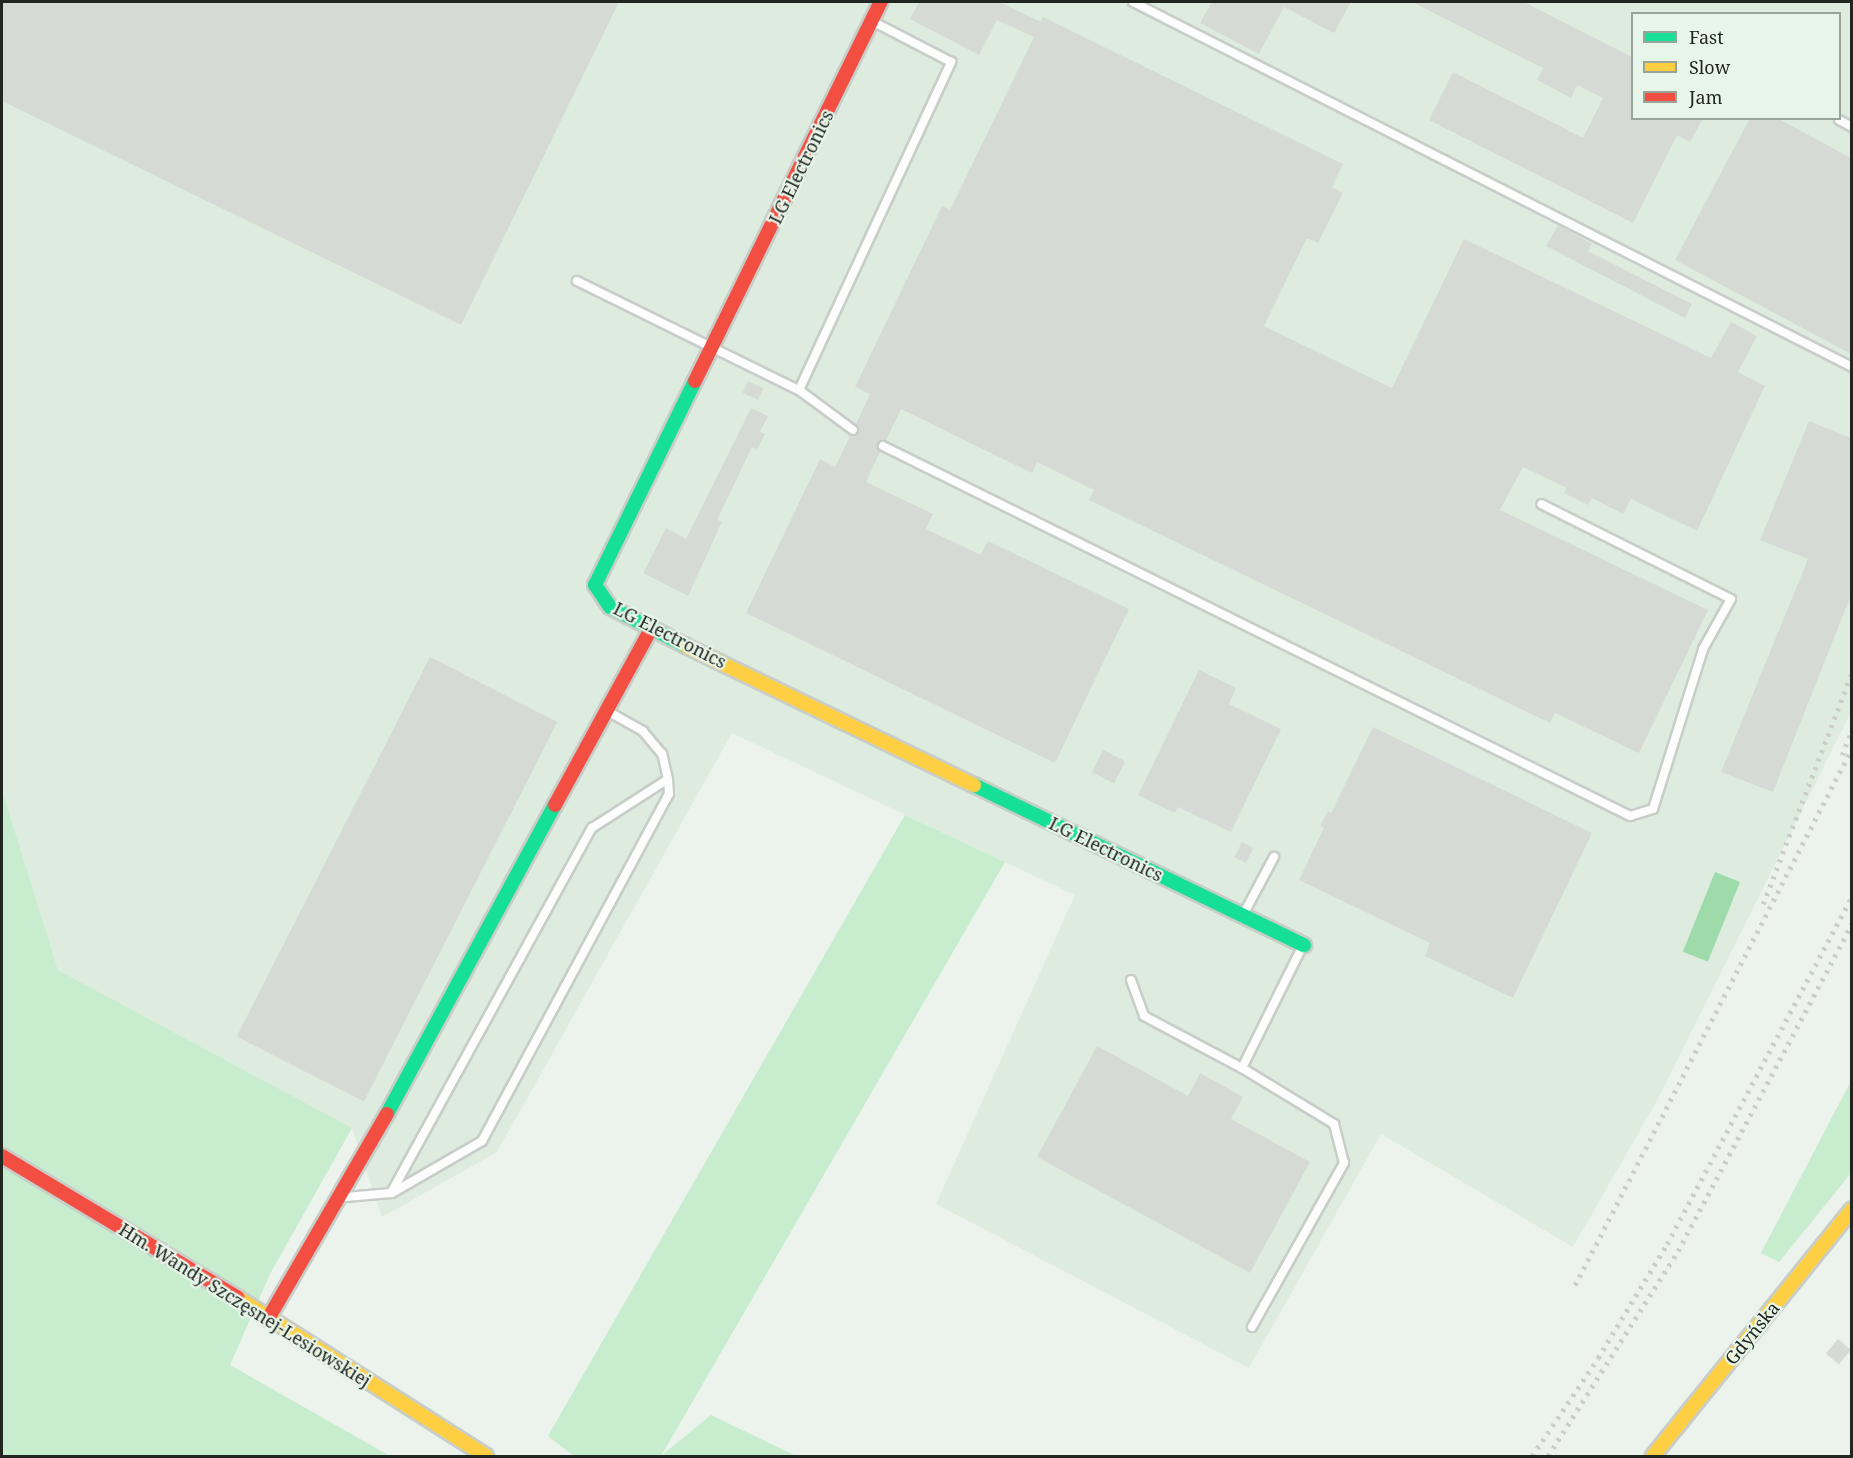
<!DOCTYPE html>
<html>
<head>
<meta charset="utf-8">
<style>
	body { margin:0 }
	#map { position:relative; width:1853px; height:1458px; overflow:hidden; background:#ecf2ec; font-family:"Noto Serif",serif }
	div>[style] { position:absolute }
	[style*='--x'] { left:calc(var(--x)*1px); top:calc(var(--y)*1px); width:calc(var(--w)*1px); rotate:calc(var(--a)*1deg) }
	.built>* { inset:0; background:#deecdf }
	.green>* { inset:0; background:#c8ecce }
	.water>* { inset:0; background:#9edaaa; transform-origin:0 0 }
	.building>* { inset:0; background:#d5dad5; transform-origin:0 0 }
	.roads { filter:drop-shadow(2px 0 #c8cdc8) drop-shadow(-2px 0 #c8cdc8) drop-shadow(0 2px #c8cdc8) drop-shadow(0 -2px #c8cdc8) }
	.lane>* { height:8px; margin:-4px; padding:0 4px; transform-origin:4px; border-radius:4px; background:#fcfdfc }
	.fast>* { height:14px; margin:-7px; padding:0 7px; transform-origin:7px; border-radius:7px; background:#16e098 }
	.slow>* { height:14px; margin:-7px; padding:0 7px; transform-origin:7px; border-radius:7px; background:#ffcf43 }
	.jam>* { height:14px; margin:-7px; padding:0 7px; transform-origin:7px; border-radius:7px; background:#f24e42 }
	.rail>* { height:4.5px; margin-top:-2.25px; transform-origin:0; background:repeating-linear-gradient(90deg,#cacdca 0 3px,transparent 0 9px) }
	span { translate:-50% -50%; white-space:nowrap; text-align:center; line-height:1.15; -webkit-text-stroke:4.5px #e8f6ea; paint-order:stroke }
	.street-label { font-size:18px; color:#212621 }
	.frame { position:absolute; inset:0; border:3px solid #212621; pointer-events:none }
	.legend { position:absolute; left:1631px; top:12px; width:210px; height:108px; box-sizing:border-box; background:#e8f6ea; border:2px solid #98a39a; margin:0; padding:8px 10px; list-style:none; font-size:18px; color:#212621 }
	.legend li { display:flex; align-items:center; gap:12px; height:30px }
	.legend b { width:30px; border:2px solid #98a39a }
</style>
</head>
<body>
<div id="map">
	<div class="built">
		<div style="clip-path:polygon(evenodd,2px 2px,1851px 2px,1851px 712px,1659px 1097px,1573px 1247px,1381px 1134px,1249px 1368px,936px 1204px,1075px 895px,732px 733px,497px 1152px,382px 1217px,352px 1128px,58px 970px,2px 790px,2px 2px,1632px 14px,1840px 14px,1840px 118px,1632px 118px,1632px 14px)"></div>
	</div>
	<div class="green">
		<div style="clip-path:polygon(2px 790px,58px 970px,352px 1128px,270px 1274px,230px 1365px,390px 1456px,2px 1456px)"></div>
		<div style="clip-path:polygon(905px 815px,1005px 862px,661px 1456px,711px 1415px,796px 1456px,574px 1456px,548px 1436px)"></div>
		<div style="clip-path:polygon(1851px 1081px,1851px 1173px,1779px 1262px,1761px 1253px)"></div>
	</div>
	<div class="water">
		<div style="left:1715px;top:872px;width:27px;height:86px;rotate:22deg"></div>
	</div>
	<div class="building">
		<div style="clip-path:polygon(2px 2px,619px 2px,461px 325px,2px 101px)"></div>
		<div style="clip-path:polygon(919px 2px,999px 2px,1041px 22px,1043px 17px,1343px 164px,1332px 187px,1343px 193px,1318px 243px,1307px 238px,1264px 326px,1392px 388px,1464px 239px,1711px 358px,1731px 322px,1757px 336px,1738px 372px,1765px 386px,1697px 531px,1631px 499px,1623px 514px,1592px 498px,1588px 505px,1564px 493px,1567px 488px,1523px 467px,1500px 510px,1708px 610px,1639px 753px,1555px 713px,1550px 723px,1089px 500px,1094px 490px,1037px 462px,1032px 473px,901px 409px,886px 440px,877px 444px,880px 452px,866px 482px,933px 514px,926px 529px,981px 555px,988px 541px,1129px 609px,1055px 763px,746px 613px,820px 459px,835px 467px,850px 436px,858px 433px,856px 424px,870px 394px,855px 387px,942px 206px,950px 210px,1034px 37px,997px 20px,979px 55px,910px 19px)"></div>
		<div style="clip-path:polygon(1212px 2px,1351px 2px,1334px 33px,1284px 7px,1259px 54px,1200px 23px)"></div>
		<div style="clip-path:polygon(1412px 2px,1524px 2px,1632px 57px,1632px 118px,1703px 118px,1690px 142px,1677px 135px,1633px 223px,1429px 120px,1453px 72px,1583px 138px,1603px 98px,1577px 85px,1571px 98px,1537px 80px,1543px 68px)"></div>
		<div style="clip-path:polygon(1750px 118px,1777px 118px,1851px 158px,1851px 354px,1675px 260px)"></div>
		<div style="clip-path:polygon(1558px 225px,1592px 244px,1588px 251px,1692px 304px,1685px 318px,1546px 246px)"></div>
		<div style="left:748px;top:381px;width:17px;height:13px;rotate:25deg"></div>
		<div style="clip-path:polygon(751px 408px,768px 416px,760px 432px,765px 434px,757px 449px,752px 447px,717px 520px,722px 522px,688px 596px,643px 573px,666px 528px,686px 539px)"></div>
		<div style="clip-path:polygon(1809px 421px,1851px 438px,1851px 595px,1773px 792px,1721px 772px,1808px 559px,1760px 540px)"></div>
		<div style="left:430px;top:657px;width:143px;height:426px;rotate:27deg"></div>
		<div style="clip-path:polygon(1199px 670px,1236px 688px,1229px 704px,1281px 729px,1231px 832px,1178px 807px,1175px 813px,1138px 795px)"></div>
		<div style="clip-path:polygon(1373px 727px,1592px 833px,1513px 998px,1425px 956px,1430px 943px,1299px 880px,1324px 828px,1320px 826px,1328px 811px,1331px 813px)"></div>
		<div style="left:1103px;top:750px;width:25px;height:25px;rotate:27deg"></div>
		<div style="left:1242px;top:842px;width:13px;height:17px;rotate:27deg"></div>
		<div style="clip-path:polygon(1097px 1046px,1188px 1096px,1200px 1073px,1243px 1097px,1231px 1119px,1310px 1162px,1250px 1273px,1037px 1157px)"></div>
		<div style="left:1838px;top:1339px;width:17px;height:19px;rotate:40deg"></div>
	</div>
	<div class="roads">
		<div class="lane">
			<div style="--x:1133;--y:2;--w:806;--a:26.91"></div>
			<div style="--x:1839;--y:120;--w:15;--a:28"></div>
			<div style="--x:577;--y:281;--w:247;--a:26.2"></div>
			<div style="--x:799;--y:390;--w:67;--a:36.5"></div>
			<div style="--x:799;--y:390;--w:362;--a:-65.1"></div>
			<div style="--x:951;--y:62;--w:89;--a:-152.6"></div>
			<div style="--x:883;--y:446;--w:834;--a:26.35"></div>
			<div style="--x:1630;--y:816;--w:24;--a:-17"></div>
			<div style="--x:1653;--y:809;--w:168;--a:-72.6"></div>
			<div style="--x:1703;--y:649;--w:57;--a:-60.8"></div>
			<div style="--x:1731;--y:599;--w:212;--a:-153.4"></div>
			<div style="--x:1243;--y:915;--w:66;--a:-61.9"></div>
			<div style="--x:1131;--y:980;--w:38;--a:70"></div>
			<div style="--x:1144;--y:1016;--w:111;--a:28"></div>
			<div style="--x:1242;--y:1068;--w:108;--a:31.3"></div>
			<div style="--x:1334;--y:1124;--w:40;--a:75.6"></div>
			<div style="--x:1344;--y:1163;--w:188;--a:119.3"></div>
			<div style="--x:1242;--y:1068;--w:137;--a:-63.6"></div>
			<div style="--x:392;--y:1193;--w:104;--a:-30"></div>
			<div style="--x:482;--y:1141;--w:394;--a:-61.7"></div>
			<div style="--x:669;--y:794;--w:15;--a:-94"></div>
			<div style="--x:346;--y:1197;--w:45;--a:-5.1"></div>
			<div style="--x:391;--y:1193;--w:417;--a:-61.2"></div>
			<div style="--x:592;--y:828;--w:90;--a:-32.8"></div>
			<div style="--x:668;--y:779;--w:26;--a:-103"></div>
			<div style="--x:662;--y:754;--w:30;--a:-130"></div>
			<div style="--x:643;--y:731;--w:41;--a:-150.9"></div>
		</div>
		<div class="fast">
			<div style="--x:686;--y:646;--w:85;--a:-152.8"></div>
			<div style="--x:610;--y:607;--w:27;--a:-124"></div>
			<div style="--x:595;--y:585;--w:227;--a:-63.9"></div>
			<div style="--x:974;--y:785;--w:367;--a:25.9"></div>
			<div style="--x:387;--y:1114;--w:352;--a:-61.5"></div>
		</div>
		<div class="slow">
			<div style="--x:686;--y:646;--w:320;--a:25.8"></div>
			<div style="--x:238;--y:1298;--w:294;--a:32.5"></div>
			<div style="--x:1653;--y:1456;--w:317;--a:-51.1"></div>
		</div>
		<div class="jam">
			<div style="--x:695;--y:381;--w:422;--a:-63.9"></div>
			<div style="--x:555;--y:805;--w:200;--a:-61.4"></div>
			<div style="--x:2;--y:1156;--w:275;--a:31"></div>
			<div style="--x:268;--y:1319;--w:237;--a:-59.9"></div>
		</div>
	</div>
	<div class="rail">
		<div style="--x:1842;--y:755;--w:27;--a:-68"></div>
		<div style="--x:1763;--y:904;--w:248;--a:-69"></div>
		<div style="--x:1575;--y:1285;--w:604;--a:-62.71"></div>
		<div style="--x:1532;--y:1456;--w:118;--a:-56"></div>
		<div style="--x:1598;--y:1358;--w:133;--a:-58.8"></div>
		<div style="--x:1667;--y:1244;--w:394;--a:-62"></div>
		<div style="--x:1548;--y:1456;--w:243;--a:-57.6"></div>
		<div style="--x:1678;--y:1251;--w:370;--a:-62"></div>
	</div>
	<div class="street-label">
		<span style="left:801px;top:167px;rotate:-64deg">LG Electronics</span>
		<span style="left:670px;top:635px;rotate:27deg">LG Electronics</span>
		<span style="left:1106px;top:849px;rotate:26deg">LG Electronics</span>
		<span style="left:245px;top:1305px;rotate:32deg">Hm. Wandy Szczęsnej-Lesiowskiej</span>
		<span style="left:1752px;top:1333px;rotate:-51deg">Gdyńska</span>
	</div>
	<div class="frame"></div>
	<ul class="legend">
	<li><b style="height:8px;background:#16e098"></b>Fast</li>
	<li><b style="height:8px;background:#ffcf43"></b>Slow</li>
	<li><b style="height:8px;background:#f24e42"></b>Jam</li>
	</ul>
</div>
</body>
</html>
